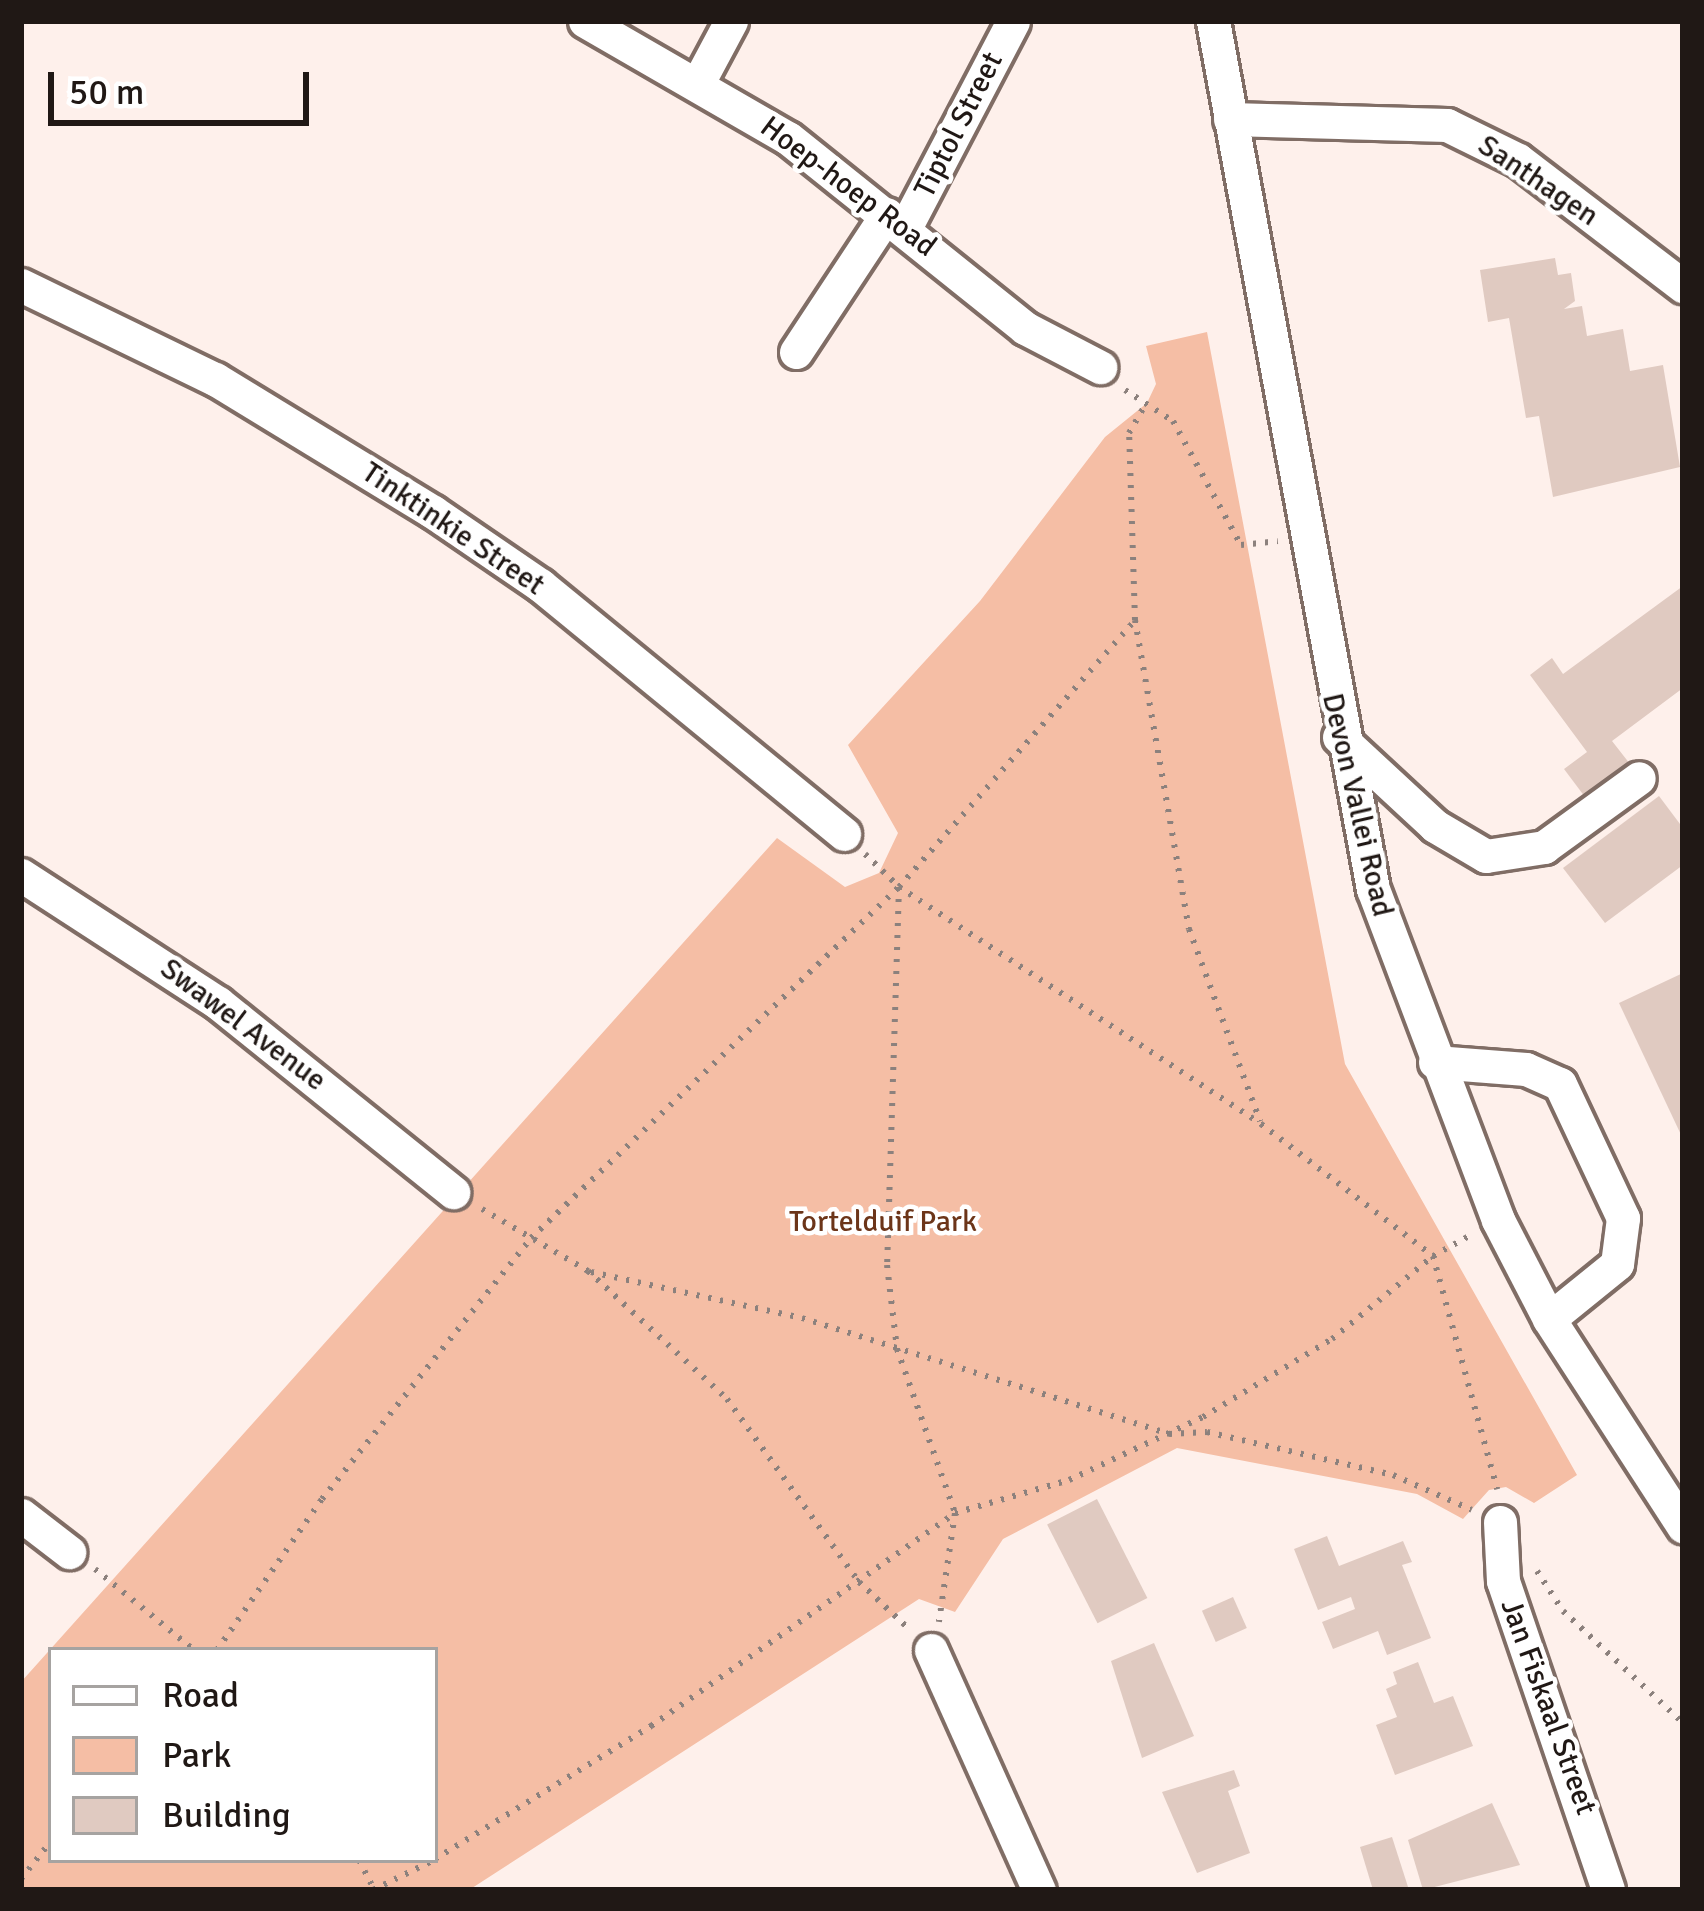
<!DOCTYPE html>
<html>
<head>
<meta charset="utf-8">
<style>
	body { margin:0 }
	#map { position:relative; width:1704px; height:1911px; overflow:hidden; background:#fef0eb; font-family:Signika,sans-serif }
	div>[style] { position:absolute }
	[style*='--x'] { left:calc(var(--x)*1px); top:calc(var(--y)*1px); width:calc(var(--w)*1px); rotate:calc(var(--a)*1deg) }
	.green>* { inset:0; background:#f5bea5 }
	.building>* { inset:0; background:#e0cac1; transform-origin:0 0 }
	.path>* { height:6px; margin-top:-3px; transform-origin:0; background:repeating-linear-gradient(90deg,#8c817d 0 3px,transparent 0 12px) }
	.roads { filter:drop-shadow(3px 0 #806d65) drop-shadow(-3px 0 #806d65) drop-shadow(0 3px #806d65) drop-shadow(0 -3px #806d65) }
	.minor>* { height:33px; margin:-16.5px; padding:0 16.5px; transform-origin:16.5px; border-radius:16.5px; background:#fff }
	span { translate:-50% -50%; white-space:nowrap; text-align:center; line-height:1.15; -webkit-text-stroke:9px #fff; paint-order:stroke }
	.street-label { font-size:30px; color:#201815 }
	.park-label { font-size:30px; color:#6c3519 }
	.frame { position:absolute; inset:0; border:24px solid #201815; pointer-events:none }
	.legend { position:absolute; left:48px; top:1647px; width:390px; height:216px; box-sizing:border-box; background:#fff; border:3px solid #a6a3a1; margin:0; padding:15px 21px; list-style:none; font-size:36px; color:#201815 }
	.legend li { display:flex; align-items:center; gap:24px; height:60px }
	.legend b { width:60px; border:3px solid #a6a3a1 }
	.scale { position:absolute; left:48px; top:72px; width:261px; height:54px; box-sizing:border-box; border:6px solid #201815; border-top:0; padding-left:15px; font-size:36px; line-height:42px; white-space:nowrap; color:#201815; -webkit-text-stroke:9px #fff; paint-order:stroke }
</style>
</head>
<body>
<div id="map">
	<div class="green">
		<div style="clip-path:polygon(evenodd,1207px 332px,1345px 1064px,1577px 1475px,1534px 1503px,1506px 1487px,1489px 1490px,1463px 1519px,1417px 1494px,1177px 1448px,1003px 1539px,955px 1612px,919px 1599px,469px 1890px,21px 1890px,21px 1682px,777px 838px,845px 887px,879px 873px,898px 833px,848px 745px,980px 601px,1105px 437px,1147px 403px,1156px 384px,1146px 346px,1207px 332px,51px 1650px,435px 1650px,435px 1860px,51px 1860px,51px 1650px)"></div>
	</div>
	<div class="building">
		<div style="clip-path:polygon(1555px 258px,1558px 275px,1571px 273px,1575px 301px,1564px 309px,1582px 306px,1587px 336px,1623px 329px,1630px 371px,1663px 365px,1680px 467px,1553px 497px,1539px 416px,1526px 418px,1509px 318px,1488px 322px,1480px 270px)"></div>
		<div style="clip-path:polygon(1683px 586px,1683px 688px,1612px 741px,1630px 764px,1585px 797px,1564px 769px,1587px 752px,1530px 675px,1552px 658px,1563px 674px)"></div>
		<div style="clip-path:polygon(1659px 796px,1683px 828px,1683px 865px,1605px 923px,1563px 868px)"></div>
		<div style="clip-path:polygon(1683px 973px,1683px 1139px,1619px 1003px)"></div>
		<div style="left:1097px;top:1499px;width:111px;height:56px;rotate:63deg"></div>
		<div style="clip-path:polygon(1327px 1536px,1339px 1566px,1403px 1541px,1412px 1562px,1402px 1565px,1431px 1638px,1387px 1655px,1378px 1631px,1333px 1649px,1322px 1622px,1355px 1609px,1351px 1597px,1318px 1610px,1294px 1549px)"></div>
		<div style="left:1233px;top:1597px;width:34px;height:34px;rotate:66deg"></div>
		<div style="clip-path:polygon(1154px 1643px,1194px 1736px,1142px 1758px,1111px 1661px)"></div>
		<div style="clip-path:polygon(1418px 1662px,1434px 1703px,1453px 1696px,1473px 1746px,1395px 1775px,1376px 1725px,1397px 1717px,1386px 1689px,1397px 1684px,1393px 1672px)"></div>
		<div style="clip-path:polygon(1234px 1770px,1240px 1786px,1228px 1791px,1250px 1853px,1197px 1873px,1162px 1792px)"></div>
		<div style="clip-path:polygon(1492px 1803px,1520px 1865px,1423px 1890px,1408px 1840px)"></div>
		<div style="clip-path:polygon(1392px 1837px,1409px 1890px,1373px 1890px,1360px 1847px)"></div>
	</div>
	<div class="path">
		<div style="--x:1125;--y:390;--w:57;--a:32.9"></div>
		<div style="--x:1173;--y:421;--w:141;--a:61.3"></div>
		<div style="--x:1241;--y:545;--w:37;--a:-6"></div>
		<div style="--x:1135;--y:620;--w:314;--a:80.1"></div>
		<div style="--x:1189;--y:929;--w:205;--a:69.7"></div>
		<div style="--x:865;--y:854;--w:47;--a:44.1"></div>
		<div style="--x:899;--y:887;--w:433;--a:33.2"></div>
		<div style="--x:1261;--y:1124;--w:217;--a:37.5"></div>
		<div style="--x:1433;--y:1256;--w:41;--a:-29.1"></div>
		<div style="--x:899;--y:887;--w:378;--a:91.8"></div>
		<div style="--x:887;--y:1265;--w:85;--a:83.2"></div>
		<div style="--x:897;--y:1349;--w:174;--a:70.5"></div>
		<div style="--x:955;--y:1513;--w:110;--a:98.4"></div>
		<div style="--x:482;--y:1209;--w:123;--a:30.3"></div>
		<div style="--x:588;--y:1271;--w:189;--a:42.6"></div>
		<div style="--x:727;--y:1399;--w:226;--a:54.2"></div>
		<div style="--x:859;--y:1582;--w:67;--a:43.2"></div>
		<div style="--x:591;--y:1272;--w:216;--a:12.3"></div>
		<div style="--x:802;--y:1318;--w:385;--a:17.5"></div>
		<div style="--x:1169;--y:1434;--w:38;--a:-3"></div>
		<div style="--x:1207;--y:1432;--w:191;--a:13"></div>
		<div style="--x:1393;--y:1475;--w:86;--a:23.9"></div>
		<div style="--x:95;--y:1569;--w:128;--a:39.3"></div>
		<div style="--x:1537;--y:1571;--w:48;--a:57"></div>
		<div style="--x:1563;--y:1611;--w:164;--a:43"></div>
		<div style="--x:217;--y:1650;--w:184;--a:-55.2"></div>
		<div style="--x:322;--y:1499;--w:334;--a:-51.3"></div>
		<div style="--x:531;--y:1238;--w:509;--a:-43.65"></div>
		<div style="--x:899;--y:887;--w:356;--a:-48.5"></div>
		<div style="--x:1135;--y:620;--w:187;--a:-91.8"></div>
		<div style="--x:1129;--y:433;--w:30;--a:-60"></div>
		<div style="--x:435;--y:1859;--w:254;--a:-31.6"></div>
		<div style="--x:651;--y:1726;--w:371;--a:-35"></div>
		<div style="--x:955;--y:1513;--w:119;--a:-16.1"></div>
		<div style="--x:1069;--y:1480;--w:148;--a:-25.2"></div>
		<div style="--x:1203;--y:1417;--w:151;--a:-31.2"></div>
		<div style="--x:1332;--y:1339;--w:131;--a:-39.4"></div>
		<div style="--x:1433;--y:1256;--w:242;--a:74.6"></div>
		<div style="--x:359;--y:1860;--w:30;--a:63"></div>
		<div style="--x:21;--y:1879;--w:48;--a:-51.7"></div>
		<div style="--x:373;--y:1890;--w:68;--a:-26.2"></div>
	</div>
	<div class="roads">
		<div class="minor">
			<div style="--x:585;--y:21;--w:234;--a:30"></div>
			<div style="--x:788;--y:138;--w:304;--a:38.7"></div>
			<div style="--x:1025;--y:328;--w:85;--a:27.5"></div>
			<div style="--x:1213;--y:21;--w:883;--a:79.56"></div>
			<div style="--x:1373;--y:889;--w:354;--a:69.3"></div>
			<div style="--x:1498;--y:1220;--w:111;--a:62.7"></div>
			<div style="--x:1549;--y:1319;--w:247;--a:57.1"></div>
			<div style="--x:699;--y:81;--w:68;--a:-61.9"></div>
			<div style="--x:1230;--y:119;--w:217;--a:1.6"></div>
			<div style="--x:1447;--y:125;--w:79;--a:26.2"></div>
			<div style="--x:1518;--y:160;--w:208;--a:37.4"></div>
			<div style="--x:905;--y:228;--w:233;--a:-62.4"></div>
			<div style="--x:21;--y:285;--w:216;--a:25.9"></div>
			<div style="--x:215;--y:379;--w:255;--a:31.4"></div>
			<div style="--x:433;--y:512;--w:130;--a:34.3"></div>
			<div style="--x:540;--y:585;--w:393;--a:39.3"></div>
			<div style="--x:796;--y:352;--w:165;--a:-56.6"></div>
			<div style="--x:1339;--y:737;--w:131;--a:42.8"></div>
			<div style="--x:1435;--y:826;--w:59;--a:30.5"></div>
			<div style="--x:1486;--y:856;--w:59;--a:-8.8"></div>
			<div style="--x:1544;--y:847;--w:117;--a:-36"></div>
			<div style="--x:21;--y:875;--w:235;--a:33"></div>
			<div style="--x:218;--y:1003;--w:302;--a:38.8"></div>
			<div style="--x:1435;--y:1062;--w:91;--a:4.4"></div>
			<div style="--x:1526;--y:1069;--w:37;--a:24"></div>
			<div style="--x:1560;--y:1084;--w:148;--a:64.8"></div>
			<div style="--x:1623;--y:1218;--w:46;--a:97.4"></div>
			<div style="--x:1617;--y:1264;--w:87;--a:141"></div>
			<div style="--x:21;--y:1515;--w:61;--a:37.6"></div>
			<div style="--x:1500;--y:1522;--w:59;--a:87.1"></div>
			<div style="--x:1503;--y:1581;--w:326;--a:71.2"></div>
			<div style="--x:931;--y:1650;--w:263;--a:65.8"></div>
		</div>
	</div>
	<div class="street-label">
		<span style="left:959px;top:125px;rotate:-63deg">Tiptol Street</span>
		<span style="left:1538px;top:181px;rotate:34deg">Santhagen</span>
		<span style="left:848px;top:187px;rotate:37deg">Hoep-hoep Road</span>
		<span style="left:453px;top:529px;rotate:34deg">Tinktinkie Street</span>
		<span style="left:1357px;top:805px;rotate:77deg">Devon Vallei Road</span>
		<span style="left:243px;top:1025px;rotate:37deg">Swawel Avenue</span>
		<span style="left:1548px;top:1707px;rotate:70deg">Jan Fiskaal Street</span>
	</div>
	<div class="park-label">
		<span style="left:883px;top:1222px">Tortelduif Park</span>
	</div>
	<div class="frame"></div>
	<ul class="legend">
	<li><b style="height:15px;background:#fff"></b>Road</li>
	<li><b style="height:33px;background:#f5bea5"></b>Park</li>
	<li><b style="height:33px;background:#e0cac1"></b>Building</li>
	</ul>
	<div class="scale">50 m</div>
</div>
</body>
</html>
